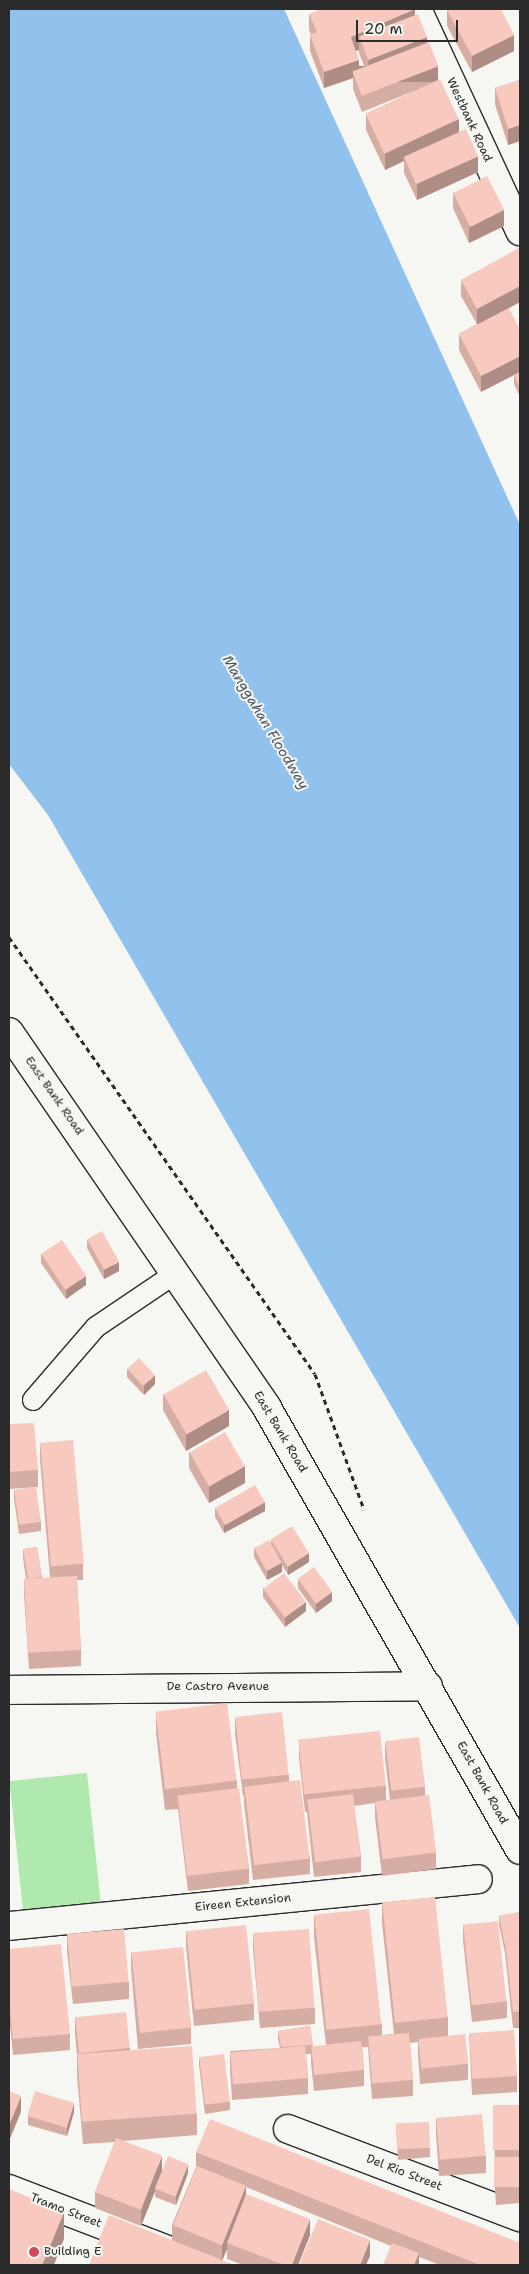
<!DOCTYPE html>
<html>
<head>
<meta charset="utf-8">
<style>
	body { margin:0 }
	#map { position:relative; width:529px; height:2274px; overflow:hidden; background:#f6f6f2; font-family:"Shantell Sans",sans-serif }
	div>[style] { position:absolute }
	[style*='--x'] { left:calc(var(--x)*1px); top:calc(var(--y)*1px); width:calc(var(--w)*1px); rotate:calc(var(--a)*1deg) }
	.green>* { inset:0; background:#afe9ad; transform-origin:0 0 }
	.water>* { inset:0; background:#91c2ed }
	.path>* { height:3px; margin-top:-1.5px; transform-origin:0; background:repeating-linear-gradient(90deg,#2b2b2b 0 5px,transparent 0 9px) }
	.roads { filter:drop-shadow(1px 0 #2b2b2b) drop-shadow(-1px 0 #2b2b2b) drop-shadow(0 1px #2b2b2b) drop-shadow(0 -1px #2b2b2b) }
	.lane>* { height:20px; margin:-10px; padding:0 10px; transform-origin:10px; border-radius:10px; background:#f6f6f2 }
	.street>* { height:28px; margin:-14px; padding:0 14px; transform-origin:14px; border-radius:14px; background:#f6f6f2 }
	.secondary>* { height:28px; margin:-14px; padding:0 14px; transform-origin:14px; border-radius:14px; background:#f6f6f2 }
	.wall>* { inset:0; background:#d5ada3 }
	.shaded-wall>* { inset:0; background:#ae8d85; transform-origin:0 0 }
	.building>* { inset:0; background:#f8c9be; transform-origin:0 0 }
	.dots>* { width:14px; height:14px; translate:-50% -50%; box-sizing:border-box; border:2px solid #f6f6f2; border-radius:50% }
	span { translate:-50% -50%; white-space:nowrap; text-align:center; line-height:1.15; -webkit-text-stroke:4px #f6f6f2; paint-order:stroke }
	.street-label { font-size:12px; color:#2b2b2b }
	.poi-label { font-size:12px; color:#2b2b2b }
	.left { translate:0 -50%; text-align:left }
	.water-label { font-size:14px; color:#4a5865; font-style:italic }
	.frame { position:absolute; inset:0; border:10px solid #2b2b2b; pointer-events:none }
	.scale { position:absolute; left:356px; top:20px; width:102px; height:22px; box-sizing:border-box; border:2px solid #2b2b2b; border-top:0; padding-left:6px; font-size:15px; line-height:18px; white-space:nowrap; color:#2b2b2b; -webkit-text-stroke:4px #f6f6f2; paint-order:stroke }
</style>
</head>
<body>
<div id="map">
	<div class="green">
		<div style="left:87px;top:1773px;width:133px;height:78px;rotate:84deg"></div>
	</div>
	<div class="water">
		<div style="clip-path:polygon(9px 9px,284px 9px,520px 525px,520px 1628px,48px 815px,9px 764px)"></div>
	</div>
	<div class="path">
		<div style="--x:9;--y:937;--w:533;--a:55"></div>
		<div style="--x:315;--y:1374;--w:144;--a:70.1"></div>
	</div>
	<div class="roads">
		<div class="lane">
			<div style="--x:33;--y:1400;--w:96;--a:-49.2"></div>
			<div style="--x:96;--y:1327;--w:97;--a:-34"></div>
		</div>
		<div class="street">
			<div style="--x:9;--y:1926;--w:471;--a:-5.7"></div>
			<div style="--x:288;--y:2129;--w:248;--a:20.8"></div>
			<div style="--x:9;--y:2189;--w:212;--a:21"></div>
		</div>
		<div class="secondary">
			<div style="--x:417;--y:9;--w:245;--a:65.1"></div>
			<div style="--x:9;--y:1032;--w:456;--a:55.5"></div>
			<div style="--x:267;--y:1408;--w:509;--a:60.21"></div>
			<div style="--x:9;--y:1690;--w:419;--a:-0.5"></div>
		</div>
	</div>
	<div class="wall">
		<div style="clip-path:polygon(447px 10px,514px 51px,472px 72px,447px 26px)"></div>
		<div style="clip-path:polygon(evenodd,309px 14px,415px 15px,427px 43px,438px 80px,459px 132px,478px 172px,417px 200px,404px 173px,404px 161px,385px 170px,366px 130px,366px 114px,416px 90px,362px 112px,353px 89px,353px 78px,324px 88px,310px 51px,310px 35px,311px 34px,309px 30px,309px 14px,359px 50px,359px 53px,365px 68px,359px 70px,356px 51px,359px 50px)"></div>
		<div style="clip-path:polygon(520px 80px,520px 141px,508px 145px,495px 104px,495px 88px)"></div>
		<div style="clip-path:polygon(453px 192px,504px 226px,469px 243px,453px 208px)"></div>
		<div style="clip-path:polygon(520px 250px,520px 302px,509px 308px,481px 392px,459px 350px,459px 334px,477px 324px,461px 296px,461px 280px)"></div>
		<div style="clip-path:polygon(520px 372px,520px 397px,514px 384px,514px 375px)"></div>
		<div style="clip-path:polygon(87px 1240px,119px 1271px,104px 1279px,87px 1248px)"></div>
		<div style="clip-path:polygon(41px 1254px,86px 1285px,66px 1299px,41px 1263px)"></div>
		<div style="clip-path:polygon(127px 1369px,155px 1384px,144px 1395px,127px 1377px)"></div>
		<div style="clip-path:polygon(163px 1394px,229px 1426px,186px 1451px,163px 1410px)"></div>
		<div style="clip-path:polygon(9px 1424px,38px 1470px,38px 1487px,9px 1489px)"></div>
		<div style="clip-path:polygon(40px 1443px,83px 1564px,83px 1580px,77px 1580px,81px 1650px,81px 1666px,29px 1669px,24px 1595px,24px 1579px,26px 1579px,23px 1558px,23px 1549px,37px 1547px,42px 1578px,50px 1578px,40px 1459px)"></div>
		<div style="clip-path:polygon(189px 1452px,245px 1483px,209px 1503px,189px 1468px)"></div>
		<div style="clip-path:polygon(14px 1490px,41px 1522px,41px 1531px,19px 1534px,14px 1498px)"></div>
		<div style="clip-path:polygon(215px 1508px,265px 1511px,224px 1533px,215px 1517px)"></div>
		<div style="clip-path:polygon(271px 1540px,309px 1562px,288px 1575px,282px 1565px,282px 1572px,267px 1580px,254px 1557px,254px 1548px,271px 1543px)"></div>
		<div style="clip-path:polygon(298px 1579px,332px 1601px,316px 1613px,298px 1588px)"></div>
		<div style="clip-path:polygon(263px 1588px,306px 1611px,285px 1627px,263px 1597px)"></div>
		<div style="clip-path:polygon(156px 1712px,237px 1780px,237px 1789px,249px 1868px,249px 1884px,188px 1891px,178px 1809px,165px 1810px,156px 1733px)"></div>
		<div style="clip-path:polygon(235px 1718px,289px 1775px,289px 1782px,310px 1858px,310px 1874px,253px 1880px,244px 1803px,244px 1796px,243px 1796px,235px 1734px)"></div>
		<div style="clip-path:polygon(299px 1741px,386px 1786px,386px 1800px,390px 1800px,385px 1758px,385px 1742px,425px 1787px,425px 1795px,436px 1853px,436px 1869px,382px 1876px,375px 1817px,375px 1803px,354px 1806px,361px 1856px,361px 1872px,314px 1877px,307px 1812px,305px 1812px,299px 1757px)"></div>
		<div style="clip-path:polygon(382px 1902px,448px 2017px,448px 2036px,468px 2064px,468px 2080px,420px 2084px,418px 2054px,418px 2042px,410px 2043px,413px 2080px,413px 2096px,372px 2099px,368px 2047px,362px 2047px,364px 2070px,364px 2086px,314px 2091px,311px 2063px,311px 2054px,306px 2054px,308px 2078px,308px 2094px,232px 2100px,230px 2067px,230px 2051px,280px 2048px,278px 2039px,278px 2031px,310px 2026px,313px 2047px,326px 2045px,314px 1937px,314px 1915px,382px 2024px,382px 2035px,394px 2034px,382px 1923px)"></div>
		<div style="clip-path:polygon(520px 1912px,520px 2028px,513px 2028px,505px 1953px,499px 1924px,499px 1916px)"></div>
		<div style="clip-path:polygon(463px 1924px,507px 2002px,507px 2018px,472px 2022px,463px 1940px)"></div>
		<div style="clip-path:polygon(186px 1931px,254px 2004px,254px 2020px,194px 2026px,186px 1947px)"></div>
		<div style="clip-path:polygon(253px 1933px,315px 2008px,315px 2024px,260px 2028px,253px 1949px)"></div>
		<div style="clip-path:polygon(67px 1935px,129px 1982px,129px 1999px,73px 2004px,67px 1951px)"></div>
		<div style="clip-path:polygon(9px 1949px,70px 2034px,70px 2050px,13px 2055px,9px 2015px)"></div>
		<div style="clip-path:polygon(131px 1952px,191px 2028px,191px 2044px,138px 2049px,131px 1968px)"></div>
		<div style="clip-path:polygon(75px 2017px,130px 2048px,130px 2051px,197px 2114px,197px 2135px,123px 2141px,162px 2170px,188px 2173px,176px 2205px,155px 2197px,155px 2191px,141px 2226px,95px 2208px,95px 2192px,115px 2142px,83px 2144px,77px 2076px,77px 2055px,75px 2033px)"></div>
		<div style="clip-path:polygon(469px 2033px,517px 2076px,517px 2092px,472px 2095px)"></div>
		<div style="clip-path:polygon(199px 2057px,230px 2102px,230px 2110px,205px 2114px,199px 2065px)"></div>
		<div style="clip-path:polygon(520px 2105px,520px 2203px,496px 2205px,494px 2175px,494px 2159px,495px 2159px,493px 2123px,493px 2107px)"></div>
		<div style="clip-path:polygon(74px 2112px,67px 2136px,28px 2125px,28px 2116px)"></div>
		<div style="clip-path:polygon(436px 2118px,486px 2156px,486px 2173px,439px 2176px,436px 2134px)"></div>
		<div style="clip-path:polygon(396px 2125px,430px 2148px,430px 2157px,398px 2160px)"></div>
		<div style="clip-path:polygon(196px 2152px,520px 2265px,440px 2265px,419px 2257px,419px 2265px,391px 2246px,246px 2187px,246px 2196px,310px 2235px,298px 2265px,243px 2265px,227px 2259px,227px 2249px,222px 2260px,172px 2241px,172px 2225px,196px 2167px)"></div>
	</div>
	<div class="shaded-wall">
		<div style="clip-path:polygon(415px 9px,415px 25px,359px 37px,359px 50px,351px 53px,351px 37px)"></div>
		<div style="clip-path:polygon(514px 35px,514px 51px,472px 72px,472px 56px)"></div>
		<div style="clip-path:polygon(427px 37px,427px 53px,368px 77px,368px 60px)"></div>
		<div style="clip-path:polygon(359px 60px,359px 76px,353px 73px,353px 78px,324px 88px,324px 72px)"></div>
		<div style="left:438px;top:66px;width:16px;height:82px;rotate:90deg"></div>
		<div style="clip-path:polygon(459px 119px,459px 135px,404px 157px,404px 161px,385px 170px,385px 154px)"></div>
		<div style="clip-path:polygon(520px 125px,520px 141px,508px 145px,508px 129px)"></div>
		<div style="clip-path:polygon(478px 156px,478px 172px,417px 200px,417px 184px)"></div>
		<div style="clip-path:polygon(504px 210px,504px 226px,469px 243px,469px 227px)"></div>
		<div style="clip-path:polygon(520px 286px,520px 302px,477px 325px,477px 309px)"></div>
		<div style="clip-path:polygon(520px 356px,520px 372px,481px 392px,481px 376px)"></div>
		<div style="clip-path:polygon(119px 1262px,119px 1271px,104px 1279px,104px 1270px)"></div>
		<div style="clip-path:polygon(86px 1276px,86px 1285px,66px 1299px,66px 1290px)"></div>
		<div style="clip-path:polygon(155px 1375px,155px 1384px,144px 1395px,144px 1386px)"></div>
		<div style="clip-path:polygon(229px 1410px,229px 1426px,186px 1451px,186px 1435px)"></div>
		<div style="clip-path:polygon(245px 1466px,245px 1483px,209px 1503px,209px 1487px)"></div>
		<div style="clip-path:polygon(265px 1502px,265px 1511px,224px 1533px,224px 1524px)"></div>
		<div style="clip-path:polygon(309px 1553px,309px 1562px,288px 1575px,288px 1567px)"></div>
		<div style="clip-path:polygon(282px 1563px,282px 1572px,267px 1580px,267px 1571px)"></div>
		<div style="clip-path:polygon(332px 1592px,332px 1601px,316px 1613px,316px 1604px)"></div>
		<div style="clip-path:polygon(306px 1602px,306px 1611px,285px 1627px,285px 1618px)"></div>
		<div style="clip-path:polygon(21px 2096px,21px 2112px,9px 2141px,9px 2125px)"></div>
		<div style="clip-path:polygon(74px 2103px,74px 2112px,67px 2136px,67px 2127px)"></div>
		<div style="clip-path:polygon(162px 2156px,162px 2172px,155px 2188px,155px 2191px,141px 2226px,141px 2210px)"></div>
		<div style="clip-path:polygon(188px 2164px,188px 2173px,176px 2205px,176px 2196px)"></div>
		<div style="clip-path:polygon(246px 2186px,246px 2202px,227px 2243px,227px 2249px,222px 2261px,222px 2245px)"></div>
		<div style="clip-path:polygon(64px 2212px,64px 2239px,54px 2265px,42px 2265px)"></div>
		<div style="clip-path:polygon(310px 2219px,310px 2235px,298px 2265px,292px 2265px)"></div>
		<div style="clip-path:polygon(370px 2240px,370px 2256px,366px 2265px,360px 2265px)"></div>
		<div style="clip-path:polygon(419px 2253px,419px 2265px,414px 2265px)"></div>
	</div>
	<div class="building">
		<div style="clip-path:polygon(321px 9px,415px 9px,351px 37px,359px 60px,324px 72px,310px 35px,317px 32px,309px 14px)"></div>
		<div style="clip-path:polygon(450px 9px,501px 9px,514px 35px,472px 56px,447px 10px)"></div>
		<div style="left:418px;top:14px;width:25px;height:63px;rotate:69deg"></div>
		<div style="left:429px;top:42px;width:26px;height:82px;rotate:69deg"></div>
		<div style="left:440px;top:79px;width:44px;height:82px;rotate:65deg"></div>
		<div style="clip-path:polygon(520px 80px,520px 125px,508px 129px,495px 88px)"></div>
		<div style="left:466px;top:129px;width:30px;height:68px;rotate:66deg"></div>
		<div style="left:487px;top:176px;width:38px;height:38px;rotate:63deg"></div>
		<div style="clip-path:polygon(519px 248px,520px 250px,520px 286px,477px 309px,461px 280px)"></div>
		<div style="clip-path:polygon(509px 308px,520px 330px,520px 356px,481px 376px,459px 334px)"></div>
		<div style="clip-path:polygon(520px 372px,520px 388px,514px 375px)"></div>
		<div style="left:102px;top:1231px;width:35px;height:17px;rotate:61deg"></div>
		<div style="left:62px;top:1240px;width:43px;height:25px;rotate:56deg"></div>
		<div style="left:139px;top:1358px;width:23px;height:16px;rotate:47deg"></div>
		<div style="left:206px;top:1370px;width:46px;height:49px;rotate:60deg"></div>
		<div style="clip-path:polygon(34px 1423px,38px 1470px,9px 1472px,9px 1424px)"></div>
		<div style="left:225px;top:1432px;width:39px;height:41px;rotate:60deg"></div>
		<div style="left:73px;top:1440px;width:124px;height:33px;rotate:85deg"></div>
		<div style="left:255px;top:1485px;width:20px;height:46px;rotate:60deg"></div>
		<div style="left:36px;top:1487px;width:35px;height:22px;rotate:82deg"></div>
		<div style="left:292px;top:1526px;width:32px;height:25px;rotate:58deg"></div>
		<div style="left:269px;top:1540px;width:26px;height:17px;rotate:61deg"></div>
		<div style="left:37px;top:1547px;width:30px;height:14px;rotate:81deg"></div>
		<div style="left:314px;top:1567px;width:31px;height:20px;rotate:54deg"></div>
		<div style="left:284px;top:1573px;width:36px;height:26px;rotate:53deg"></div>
		<div style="left:77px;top:1576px;width:74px;height:53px;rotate:87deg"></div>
		<div style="left:227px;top:1703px;width:78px;height:72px;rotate:83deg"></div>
		<div style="left:282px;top:1712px;width:63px;height:47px;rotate:84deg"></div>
		<div style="left:380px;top:1731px;width:55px;height:82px;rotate:84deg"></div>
		<div style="left:419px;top:1737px;width:50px;height:34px;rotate:83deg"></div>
		<div style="left:300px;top:1780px;width:79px;height:56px;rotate:83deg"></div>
		<div style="left:239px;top:1788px;width:81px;height:62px;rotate:83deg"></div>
		<div style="left:353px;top:1794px;width:63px;height:46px;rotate:83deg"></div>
		<div style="left:429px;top:1795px;width:58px;height:54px;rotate:83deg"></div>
		<div style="left:435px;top:1897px;width:121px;height:53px;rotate:84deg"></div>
		<div style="left:369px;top:1909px;width:116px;height:55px;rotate:84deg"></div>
		<div style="clip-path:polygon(520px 1912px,520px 1940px,505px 1942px,506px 1945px,505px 1945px,499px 1916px)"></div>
		<div style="left:498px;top:1921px;width:81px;height:35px;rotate:84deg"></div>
		<div style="left:246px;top:1925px;width:79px;height:60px;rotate:84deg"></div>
		<div style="left:124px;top:1929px;width:53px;height:57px;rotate:85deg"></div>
		<div style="left:309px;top:1929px;width:79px;height:56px;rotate:86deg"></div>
		<div style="clip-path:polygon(520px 1940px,520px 2011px,513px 2012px,505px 1942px)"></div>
		<div style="clip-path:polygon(61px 1944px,70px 2034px,13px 2039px,9px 1999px,9px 1949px)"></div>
		<div style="left:183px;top:1947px;width:81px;height:52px;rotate:84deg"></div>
		<div style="left:126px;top:2012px;width:36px;height:51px;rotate:84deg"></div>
		<div style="clip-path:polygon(310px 2026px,313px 2045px,281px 2047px,278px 2031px)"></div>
		<div style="left:514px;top:2030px;width:46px;height:45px;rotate:86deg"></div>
		<div style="left:409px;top:2033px;width:47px;height:41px;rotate:85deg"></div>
		<div style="left:465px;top:2034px;width:30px;height:47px;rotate:84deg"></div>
		<div style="left:361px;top:2041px;width:29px;height:50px;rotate:84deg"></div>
		<div style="left:192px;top:2046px;width:68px;height:115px;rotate:86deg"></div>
		<div style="left:305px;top:2046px;width:32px;height:75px;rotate:85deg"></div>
		<div style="left:224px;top:2054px;width:48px;height:25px;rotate:83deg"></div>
		<div style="clip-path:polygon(9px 2091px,21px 2096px,9px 2125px)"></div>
		<div style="left:35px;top:2091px;width:41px;height:26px;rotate:17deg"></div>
		<div style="left:520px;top:2105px;width:45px;height:27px;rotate:90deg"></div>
		<div style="left:482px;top:2114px;width:42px;height:46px;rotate:85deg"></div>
		<div style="clip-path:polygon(210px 2119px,520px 2243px,520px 2265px,480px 2265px,196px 2152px)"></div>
		<div style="left:429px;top:2122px;width:26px;height:33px;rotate:88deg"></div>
		<div style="left:116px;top:2138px;width:49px;height:58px;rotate:21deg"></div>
		<div style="left:168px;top:2156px;width:22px;height:35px;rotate:22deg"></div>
		<div style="left:520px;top:2157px;width:30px;height:26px;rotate:90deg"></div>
		<div style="left:197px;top:2166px;width:53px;height:64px;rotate:22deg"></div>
		<div style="clip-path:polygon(9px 2189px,64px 2212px,42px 2265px,9px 2265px)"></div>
		<div style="clip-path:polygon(246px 2194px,310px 2219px,292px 2265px,284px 2265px,227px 2243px)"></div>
		<div style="clip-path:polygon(109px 2215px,234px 2265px,89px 2265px)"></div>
		<div style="clip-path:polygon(318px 2219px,370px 2240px,360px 2265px,299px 2265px)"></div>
		<div style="clip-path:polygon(392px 2243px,419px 2253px,414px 2265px,383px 2265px)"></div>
	</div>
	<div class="dots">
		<div style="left:34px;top:2252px;background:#d1495b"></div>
	</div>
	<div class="street-label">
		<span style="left:469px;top:120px;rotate:65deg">Westbank Road</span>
		<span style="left:54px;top:1096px;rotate:55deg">East Bank Road</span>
		<span style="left:280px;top:1432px;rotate:59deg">East Bank Road</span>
		<span style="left:218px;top:1687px">De Castro Avenue</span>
		<span style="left:482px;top:1783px;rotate:61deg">East Bank Road</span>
		<span style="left:243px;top:1903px;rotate:-6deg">Eireen Extension</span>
		<span style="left:404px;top:2173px;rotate:21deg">Del Rio Street</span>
		<span style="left:66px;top:2211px;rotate:21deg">Tramo Street</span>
	</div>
	<div class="poi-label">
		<span class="left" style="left:44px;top:2252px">Building E</span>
	</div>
	<div class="water-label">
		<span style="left:266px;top:722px;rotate:59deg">Manggahan Floodway</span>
	</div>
	<div class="frame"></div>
	<div class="scale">20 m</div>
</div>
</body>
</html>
